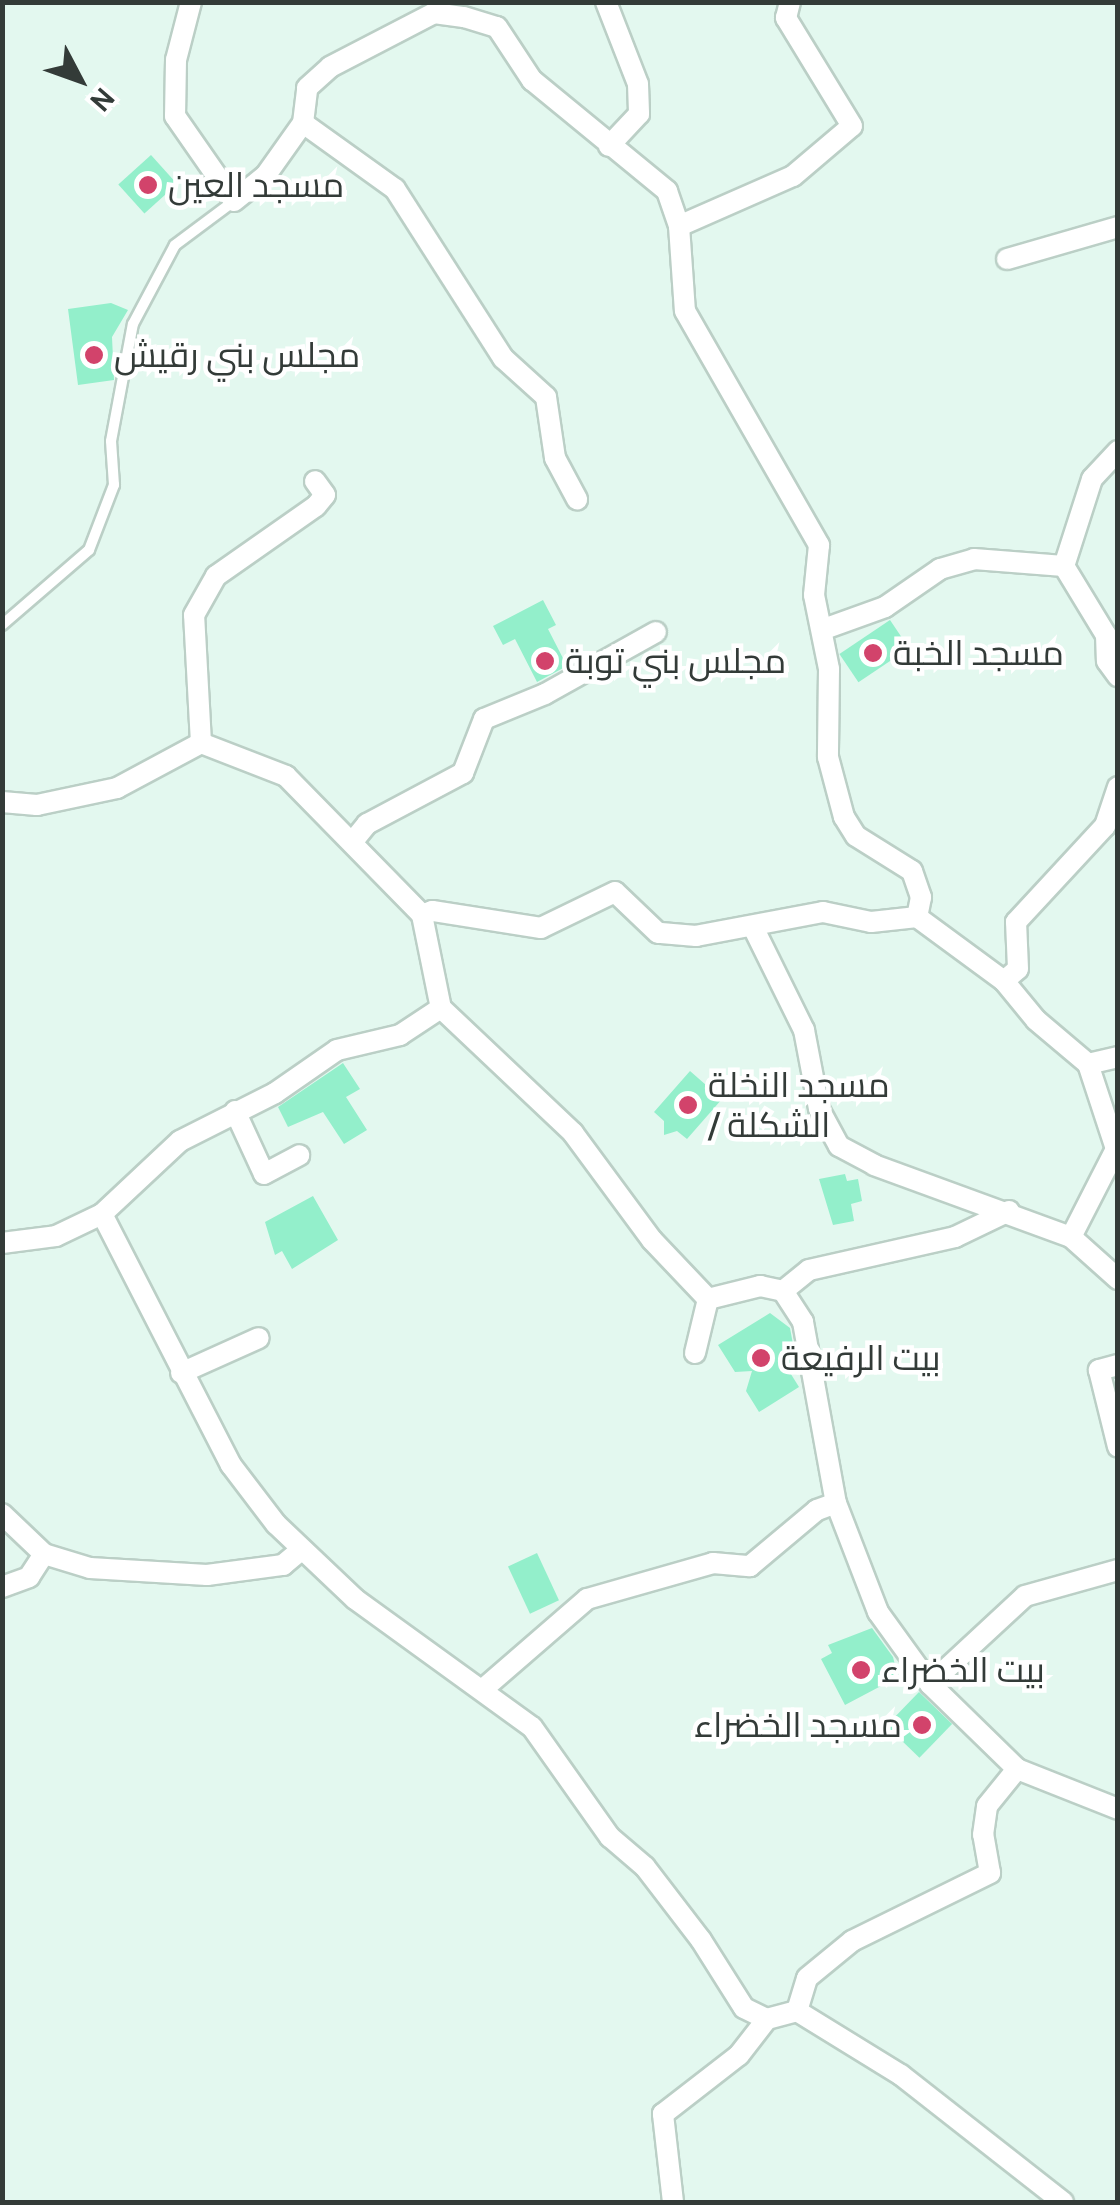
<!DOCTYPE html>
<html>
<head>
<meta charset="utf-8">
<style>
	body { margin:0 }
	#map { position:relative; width:1120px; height:2205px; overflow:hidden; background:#e3f8ef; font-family:Cabin,Cairo,sans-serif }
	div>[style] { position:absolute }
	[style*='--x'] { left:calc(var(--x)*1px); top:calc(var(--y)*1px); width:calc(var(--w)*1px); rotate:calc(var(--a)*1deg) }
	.building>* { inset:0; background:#93efcb; transform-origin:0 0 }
	.roads { filter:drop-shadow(2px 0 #bbcfc6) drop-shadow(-2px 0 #bbcfc6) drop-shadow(0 2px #bbcfc6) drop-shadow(0 -2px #bbcfc6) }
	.lane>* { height:10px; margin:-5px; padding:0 5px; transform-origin:5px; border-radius:5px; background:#fff }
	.street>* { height:20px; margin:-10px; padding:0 10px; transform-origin:10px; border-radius:10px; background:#fff }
	.dots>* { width:28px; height:28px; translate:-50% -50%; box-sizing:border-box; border:5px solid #fff; border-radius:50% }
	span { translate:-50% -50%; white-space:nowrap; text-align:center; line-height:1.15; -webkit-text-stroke:9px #fff; paint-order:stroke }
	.poi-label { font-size:35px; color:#333b38 }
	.left { translate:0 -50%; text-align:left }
	.right { translate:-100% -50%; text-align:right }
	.frame { position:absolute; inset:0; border:5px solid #333b38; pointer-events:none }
	.north { position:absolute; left:30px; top:30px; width:100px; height:100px; -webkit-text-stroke:8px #fff; paint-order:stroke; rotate:131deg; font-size:28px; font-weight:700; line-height:40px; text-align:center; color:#333b38 }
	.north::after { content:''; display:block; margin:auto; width:35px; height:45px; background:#333b38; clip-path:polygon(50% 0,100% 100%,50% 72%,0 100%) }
</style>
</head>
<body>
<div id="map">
	<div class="building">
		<div style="left:151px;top:155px;width:39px;height:44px;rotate:48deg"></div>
		<div style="clip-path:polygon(111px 303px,128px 310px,112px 337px,114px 380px,78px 385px,68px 309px)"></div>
		<div style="clip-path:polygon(543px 600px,556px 625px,548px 629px,567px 666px,537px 682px,515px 639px,503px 645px,493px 626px)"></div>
		<div style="left:890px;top:620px;width:34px;height:61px;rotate:56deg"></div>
		<div style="clip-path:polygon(343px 1063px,360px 1089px,346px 1097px,367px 1130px,344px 1144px,323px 1112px,288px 1127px,278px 1107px)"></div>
		<div style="clip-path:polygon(690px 1071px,722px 1099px,687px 1139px,677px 1131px,664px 1135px,664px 1121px,654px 1112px)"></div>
		<div style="clip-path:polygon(845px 1174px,847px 1181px,858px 1179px,862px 1201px,851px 1204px,854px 1221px,833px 1225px,819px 1179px)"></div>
		<div style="clip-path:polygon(313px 1196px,338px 1240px,292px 1269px,282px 1251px,275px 1255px,265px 1222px)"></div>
		<div style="clip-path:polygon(770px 1313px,790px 1328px,797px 1366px,789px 1371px,799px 1387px,759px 1412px,746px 1391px,752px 1371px,735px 1372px,718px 1345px)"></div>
		<div style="left:537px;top:1553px;width:52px;height:32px;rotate:65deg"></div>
		<div style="clip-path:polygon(872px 1628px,893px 1657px,898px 1677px,845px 1705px,821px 1659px,832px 1653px,828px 1645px)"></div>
		<div style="left:919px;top:1692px;width:46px;height:47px;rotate:44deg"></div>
	</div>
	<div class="roads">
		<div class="lane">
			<div style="--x:2;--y:625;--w:115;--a:-40.8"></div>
			<div style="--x:89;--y:550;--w:70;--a:-69"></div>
			<div style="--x:114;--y:485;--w:44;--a:-93.9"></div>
			<div style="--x:111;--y:441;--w:119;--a:-79.4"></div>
			<div style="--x:133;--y:324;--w:89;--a:-62"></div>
			<div style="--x:175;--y:245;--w:74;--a:-36.7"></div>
		</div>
		<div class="street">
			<div style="--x:191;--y:2;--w:60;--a:104.5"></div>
			<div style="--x:176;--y:60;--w:56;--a:91"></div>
			<div style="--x:175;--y:116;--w:103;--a:55.2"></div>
			<div style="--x:234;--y:201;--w:41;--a:-39.1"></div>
			<div style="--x:266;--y:175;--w:64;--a:-54.6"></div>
			<div style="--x:303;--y:123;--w:113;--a:35.7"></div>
			<div style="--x:395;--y:189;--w:201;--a:57.4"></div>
			<div style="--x:503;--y:358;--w:58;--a:42.2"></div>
			<div style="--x:546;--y:397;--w:62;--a:81.6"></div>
			<div style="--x:555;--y:458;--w:47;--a:61.8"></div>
			<div style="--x:606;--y:2;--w:88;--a:68.7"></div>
			<div style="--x:638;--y:84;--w:30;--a:88"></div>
			<div style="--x:639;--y:114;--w:44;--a:133.2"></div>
			<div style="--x:303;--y:123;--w:35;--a:-83"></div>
			<div style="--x:307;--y:88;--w:31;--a:-42"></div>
			<div style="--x:330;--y:67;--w:117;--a:-27.4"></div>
			<div style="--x:434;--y:13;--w:30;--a:8"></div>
			<div style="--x:464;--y:17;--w:34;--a:17"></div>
			<div style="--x:497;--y:27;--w:64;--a:56.6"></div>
			<div style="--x:532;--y:80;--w:175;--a:39.4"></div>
			<div style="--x:667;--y:191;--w:37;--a:71"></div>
			<div style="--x:679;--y:226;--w:85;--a:86"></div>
			<div style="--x:685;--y:311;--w:270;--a:60.2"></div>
			<div style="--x:819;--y:545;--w:50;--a:95.7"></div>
			<div style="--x:814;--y:595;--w:76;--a:78.5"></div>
			<div style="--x:829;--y:669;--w:88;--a:90.7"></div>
			<div style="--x:828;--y:757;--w:62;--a:75.1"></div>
			<div style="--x:844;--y:817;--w:22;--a:58"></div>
			<div style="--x:856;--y:836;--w:66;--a:32"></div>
			<div style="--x:912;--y:871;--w:28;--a:71"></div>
			<div style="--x:921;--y:897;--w:20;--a:101"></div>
			<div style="--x:917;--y:917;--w:46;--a:173.8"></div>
			<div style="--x:871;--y:922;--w:49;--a:-168.2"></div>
			<div style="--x:823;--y:912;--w:129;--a:169.3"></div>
			<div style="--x:696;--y:936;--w:38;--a:-175"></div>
			<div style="--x:658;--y:933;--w:59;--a:-136.4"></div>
			<div style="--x:615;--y:892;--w:82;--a:154.1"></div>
			<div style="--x:541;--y:928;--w:110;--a:-171.1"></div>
			<div style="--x:432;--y:911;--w:11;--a:158"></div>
			<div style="--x:679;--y:226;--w:124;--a:-23.7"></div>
			<div style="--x:793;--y:176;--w:77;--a:-40.3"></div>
			<div style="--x:852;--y:126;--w:127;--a:-121.4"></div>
			<div style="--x:786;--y:18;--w:16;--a:-76"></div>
			<div style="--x:1007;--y:259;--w:116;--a:-16.1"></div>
			<div style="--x:1118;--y:451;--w:38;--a:133"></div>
			<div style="--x:1092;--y:479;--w:91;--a:107.8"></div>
			<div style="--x:1064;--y:566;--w:81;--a:58.7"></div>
			<div style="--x:1106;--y:635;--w:26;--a:88"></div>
			<div style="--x:1107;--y:661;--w:19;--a:54"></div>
			<div style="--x:824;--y:629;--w:65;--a:-19.8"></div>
			<div style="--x:885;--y:607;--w:67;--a:-34.6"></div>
			<div style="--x:940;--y:569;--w:35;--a:-16"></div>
			<div style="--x:974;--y:559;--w:90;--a:4.4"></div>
			<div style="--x:201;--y:743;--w:128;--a:-93.1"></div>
			<div style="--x:194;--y:615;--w:45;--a:-60.6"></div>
			<div style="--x:216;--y:576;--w:122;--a:-35"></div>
			<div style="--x:316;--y:506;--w:14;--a:-51"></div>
			<div style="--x:325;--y:495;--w:17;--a:-126"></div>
			<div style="--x:2;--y:802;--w:35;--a:5"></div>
			<div style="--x:37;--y:805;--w:82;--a:-12"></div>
			<div style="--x:117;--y:788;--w:95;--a:-28.2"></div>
			<div style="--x:201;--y:743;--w:91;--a:21.2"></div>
			<div style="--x:286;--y:776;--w:194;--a:45.6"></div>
			<div style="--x:422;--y:915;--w:95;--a:78.5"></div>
			<div style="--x:354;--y:840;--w:21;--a:-51"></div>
			<div style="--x:367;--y:824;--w:109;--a:-28"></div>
			<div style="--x:463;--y:773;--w:58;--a:-68.7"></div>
			<div style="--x:484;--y:719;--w:66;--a:-22.3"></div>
			<div style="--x:545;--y:694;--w:127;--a:-29.2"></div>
			<div style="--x:917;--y:917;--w:108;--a:36.3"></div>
			<div style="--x:1004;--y:981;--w:18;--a:-41"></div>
			<div style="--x:1018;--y:969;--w:47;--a:-92.4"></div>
			<div style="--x:1016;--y:922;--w:131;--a:-47.2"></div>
			<div style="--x:1105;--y:826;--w:41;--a:-71.6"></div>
			<div style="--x:754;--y:929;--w:113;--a:63.7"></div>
			<div style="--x:804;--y:1030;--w:80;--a:79.2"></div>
			<div style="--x:819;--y:1109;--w:42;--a:61.6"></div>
			<div style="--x:839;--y:1146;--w:40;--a:28"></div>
			<div style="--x:874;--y:1165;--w:210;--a:20.1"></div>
			<div style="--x:1071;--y:1237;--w:63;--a:41.8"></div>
			<div style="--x:1004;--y:981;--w:50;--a:50.6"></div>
			<div style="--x:1036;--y:1020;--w:68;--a:40.2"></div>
			<div style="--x:1088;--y:1064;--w:31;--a:-13"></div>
			<div style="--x:235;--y:1111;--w:69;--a:65.3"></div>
			<div style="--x:264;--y:1174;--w:40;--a:-28"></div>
			<div style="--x:102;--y:1214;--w:107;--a:-43.1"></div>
			<div style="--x:180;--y:1141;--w:106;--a:-26.8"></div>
			<div style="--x:275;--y:1093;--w:75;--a:-34.7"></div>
			<div style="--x:337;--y:1050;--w:65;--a:-13.4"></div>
			<div style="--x:400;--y:1035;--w:49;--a:-33.4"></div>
			<div style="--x:441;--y:1008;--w:182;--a:43.4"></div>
			<div style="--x:573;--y:1133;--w:133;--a:53.6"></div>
			<div style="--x:652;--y:1240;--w:81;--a:46.5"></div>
			<div style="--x:708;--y:1299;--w:54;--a:-14"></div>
			<div style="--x:760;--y:1286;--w:24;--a:12"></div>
			<div style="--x:783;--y:1291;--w:37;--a:57"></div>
			<div style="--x:803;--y:1322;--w:184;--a:79.7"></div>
			<div style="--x:836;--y:1503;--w:117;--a:68.9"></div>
			<div style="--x:878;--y:1612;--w:89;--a:54.2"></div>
			<div style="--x:930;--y:1684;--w:122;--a:44.3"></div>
			<div style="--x:1017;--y:1769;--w:109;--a:21.6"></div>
			<div style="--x:1071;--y:1237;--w:99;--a:-62.9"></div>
			<div style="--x:1116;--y:1149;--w:89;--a:-108.2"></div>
			<div style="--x:2;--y:1243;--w:54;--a:-7.4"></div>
			<div style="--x:56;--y:1236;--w:51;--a:-25.6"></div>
			<div style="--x:102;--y:1214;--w:282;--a:62.8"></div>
			<div style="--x:231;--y:1465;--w:74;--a:52.7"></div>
			<div style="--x:276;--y:1524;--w:109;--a:43.5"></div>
			<div style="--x:355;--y:1599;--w:218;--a:35.9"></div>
			<div style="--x:532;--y:1727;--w:135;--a:54.7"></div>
			<div style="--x:610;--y:1837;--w:46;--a:40.6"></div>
			<div style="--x:645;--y:1867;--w:92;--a:52.5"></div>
			<div style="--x:701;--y:1940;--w:80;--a:57.7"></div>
			<div style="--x:744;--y:2008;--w:25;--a:26"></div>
			<div style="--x:767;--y:2019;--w:31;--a:-15"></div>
			<div style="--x:797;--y:2011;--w:122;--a:31.6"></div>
			<div style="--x:901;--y:2075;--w:206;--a:38.1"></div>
			<div style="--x:783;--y:1291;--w:33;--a:-39"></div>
			<div style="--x:809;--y:1270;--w:150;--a:-12.7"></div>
			<div style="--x:955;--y:1237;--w:60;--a:-25.7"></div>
			<div style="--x:695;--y:1353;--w:56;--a:-76.5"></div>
			<div style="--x:1118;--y:1365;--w:20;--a:165"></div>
			<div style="--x:1099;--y:1370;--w:79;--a:76.1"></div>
			<div style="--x:181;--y:1373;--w:85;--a:-24.2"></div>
			<div style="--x:2;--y:1514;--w:58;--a:43.6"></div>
			<div style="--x:44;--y:1554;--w:48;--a:16.9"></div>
			<div style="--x:90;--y:1568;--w:117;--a:3.4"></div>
			<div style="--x:207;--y:1575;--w:77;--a:-7.5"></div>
			<div style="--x:283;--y:1565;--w:23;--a:-40"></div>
			<div style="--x:2;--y:1587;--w:29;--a:-20"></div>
			<div style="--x:29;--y:1577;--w:27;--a:-57"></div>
			<div style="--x:930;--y:1684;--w:129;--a:-42.8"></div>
			<div style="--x:1025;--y:1596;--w:97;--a:-15.6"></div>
			<div style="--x:482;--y:1690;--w:139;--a:-40.9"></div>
			<div style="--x:587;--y:1599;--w:131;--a:-15.9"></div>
			<div style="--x:713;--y:1563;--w:37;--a:5"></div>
			<div style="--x:750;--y:1566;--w:87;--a:-39.9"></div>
			<div style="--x:817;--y:1510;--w:20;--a:-20"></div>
			<div style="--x:797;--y:2011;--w:34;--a:-73"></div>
			<div style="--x:807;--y:1978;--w:58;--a:-39.4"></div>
			<div style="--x:852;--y:1941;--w:154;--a:-26.2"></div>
			<div style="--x:990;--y:1873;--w:39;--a:-100"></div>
			<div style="--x:983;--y:1835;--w:29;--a:-82"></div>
			<div style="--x:987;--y:1806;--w:48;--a:-51"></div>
			<div style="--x:673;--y:2202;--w:89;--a:-96.5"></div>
			<div style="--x:663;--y:2114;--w:96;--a:-37.8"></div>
			<div style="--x:739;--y:2055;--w:46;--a:-52.1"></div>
		</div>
	</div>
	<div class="dots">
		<div style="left:148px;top:185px;background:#d2436b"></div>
		<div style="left:94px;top:355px;background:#d2436b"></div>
		<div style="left:873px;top:653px;background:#d2436b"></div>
		<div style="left:545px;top:661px;background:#d2436b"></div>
		<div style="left:688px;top:1105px;background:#d2436b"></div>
		<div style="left:761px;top:1358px;background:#d2436b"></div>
		<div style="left:861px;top:1670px;background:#d2436b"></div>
		<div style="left:922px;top:1725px;background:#d2436b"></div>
	</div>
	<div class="poi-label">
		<span class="left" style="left:168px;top:185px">مسجد العين</span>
		<span class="left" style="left:114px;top:355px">مجلس بني رقيش</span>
		<span class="left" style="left:893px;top:653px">مسجد الخبة</span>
		<span class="left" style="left:565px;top:661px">مجلس بني توبة</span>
		<span class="left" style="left:708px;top:1105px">مسجد النخلة<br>/ الشكلة</span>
		<span class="left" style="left:781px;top:1358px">بيت الرفيعة</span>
		<span class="left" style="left:881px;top:1670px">بيت الخضراء</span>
		<span class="right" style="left:902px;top:1725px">مسجد الخضراء</span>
	</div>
	<div class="frame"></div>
	<div class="north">N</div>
</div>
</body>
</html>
